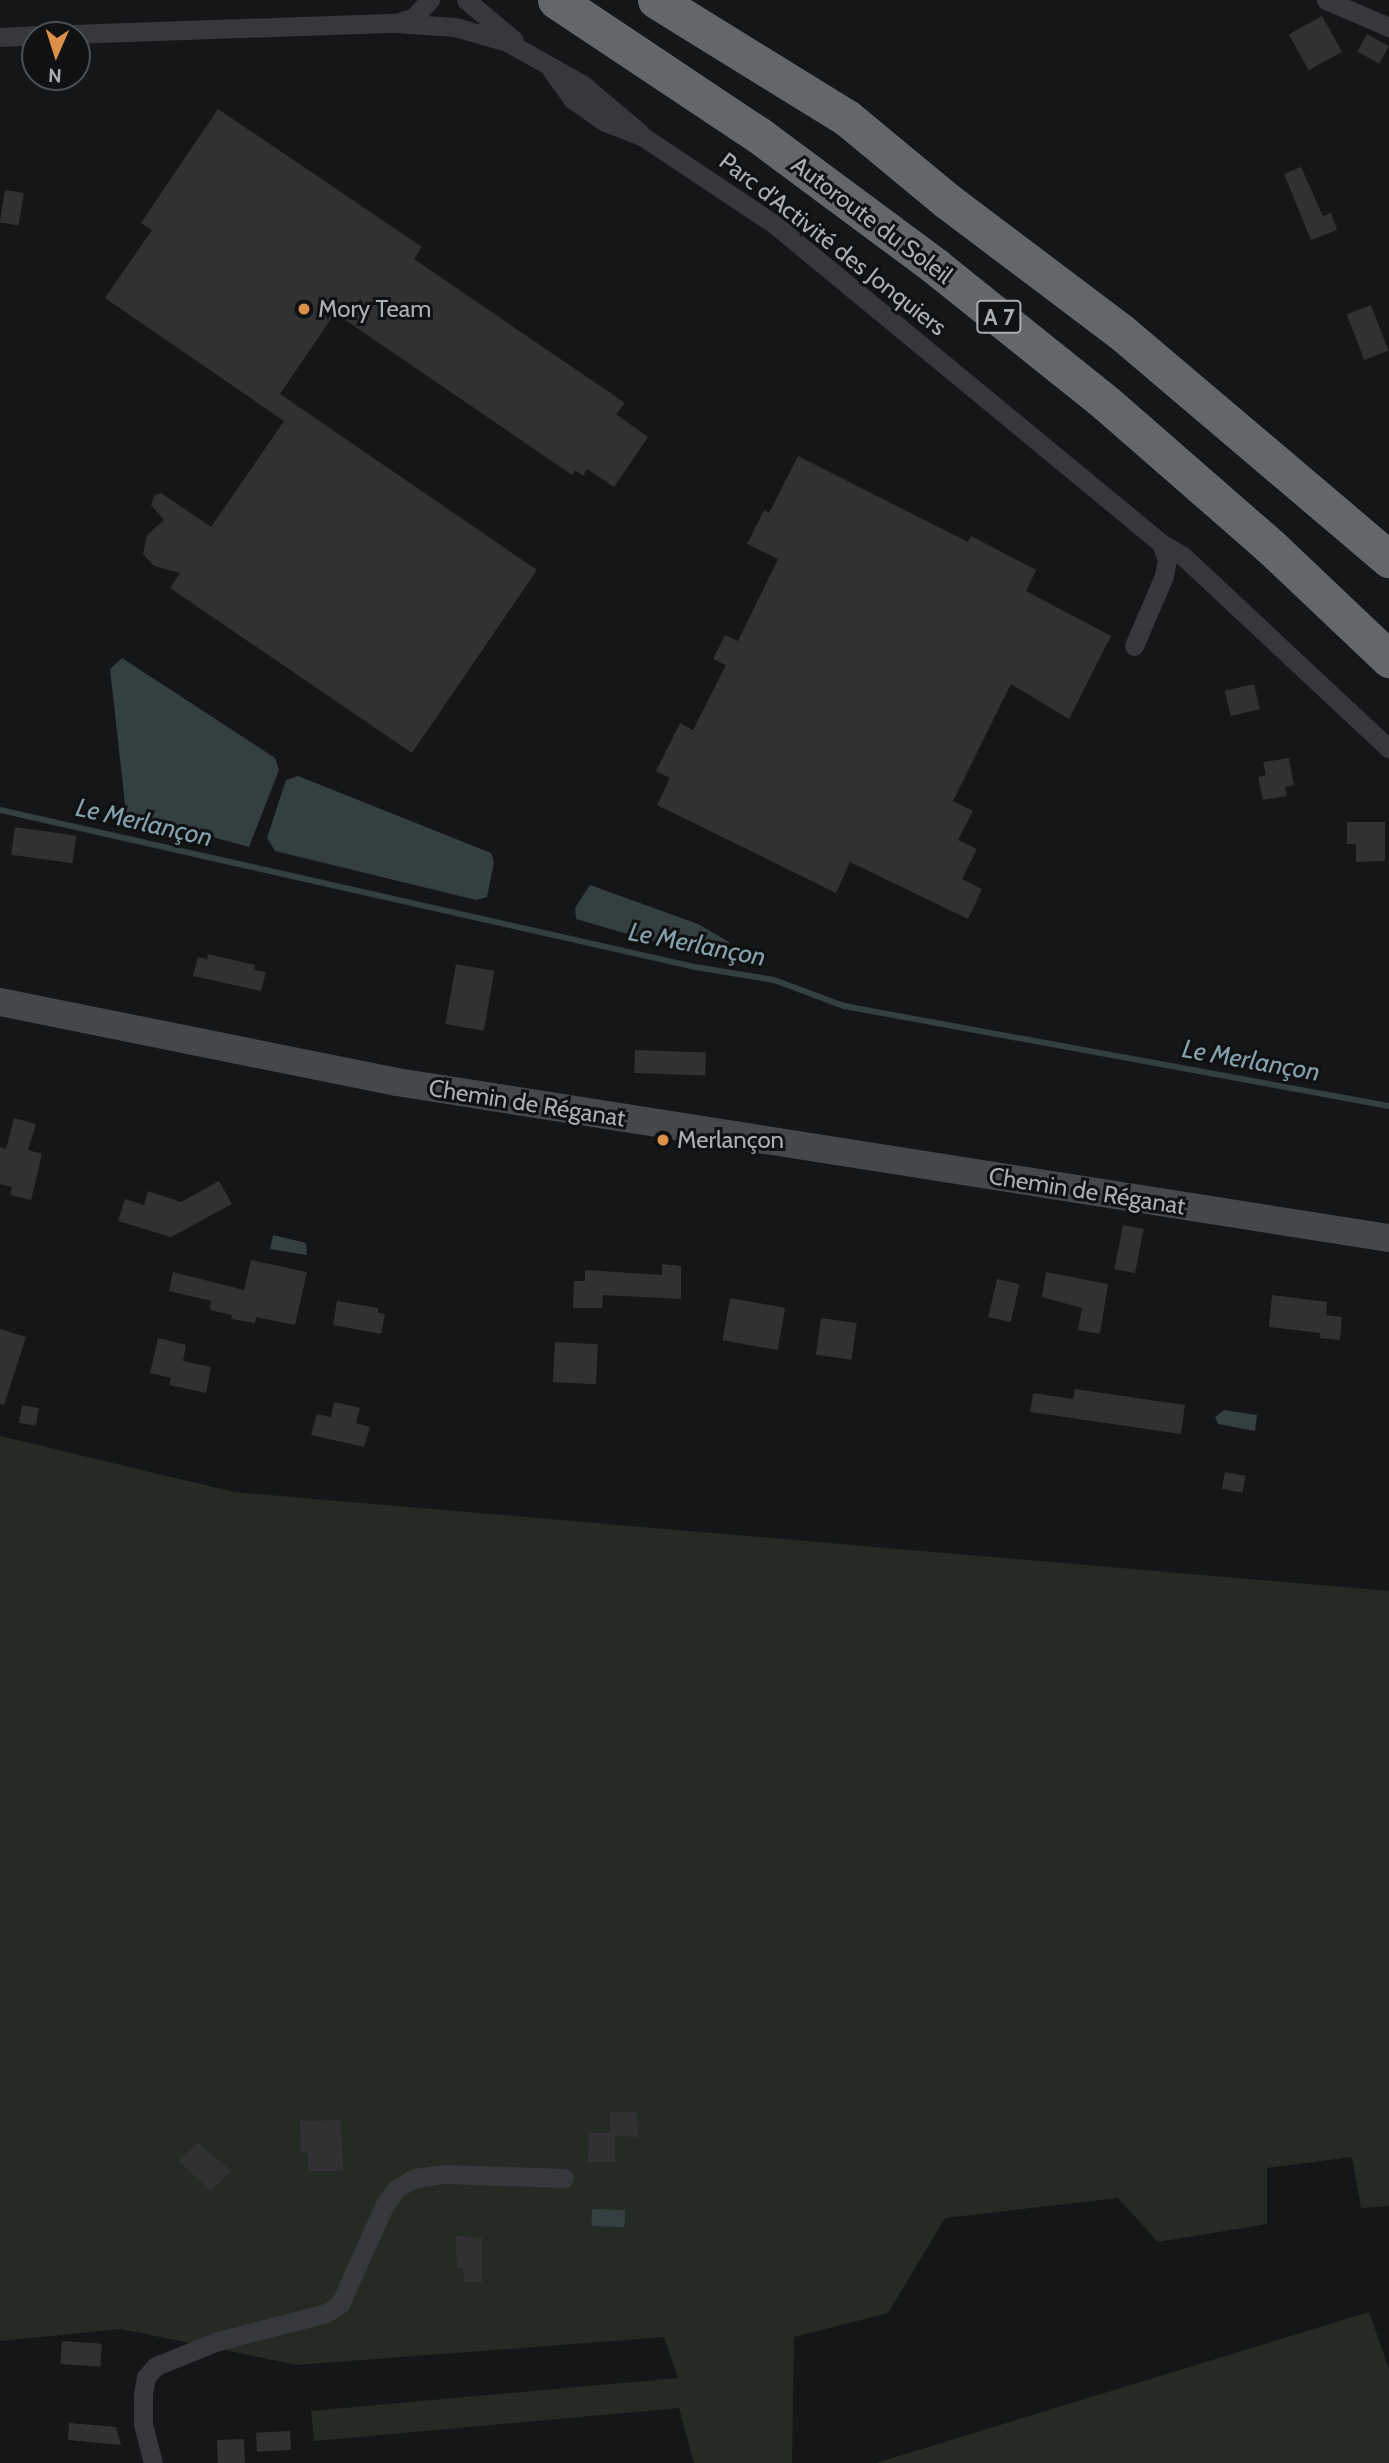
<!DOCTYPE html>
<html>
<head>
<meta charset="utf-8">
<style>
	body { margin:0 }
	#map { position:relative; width:1389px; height:2463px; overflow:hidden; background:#151617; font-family:Cabin,sans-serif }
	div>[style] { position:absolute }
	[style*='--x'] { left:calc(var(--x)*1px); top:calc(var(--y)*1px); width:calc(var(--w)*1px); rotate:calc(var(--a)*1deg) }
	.green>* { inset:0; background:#242b24 }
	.water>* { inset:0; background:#343f42; transform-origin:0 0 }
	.stream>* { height:6px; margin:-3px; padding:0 3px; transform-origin:3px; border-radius:3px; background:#343f42 }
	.building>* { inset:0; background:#313133; transform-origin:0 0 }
	.street>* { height:19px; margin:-9.5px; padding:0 9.5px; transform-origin:9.5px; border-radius:9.5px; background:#37383b }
	.secondary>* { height:28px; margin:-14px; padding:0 14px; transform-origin:14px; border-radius:14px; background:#45484b }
	.highway>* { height:37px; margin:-18.5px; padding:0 18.5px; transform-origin:18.5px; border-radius:18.5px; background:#63676c }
	.dots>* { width:19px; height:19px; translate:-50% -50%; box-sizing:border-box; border:4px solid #101112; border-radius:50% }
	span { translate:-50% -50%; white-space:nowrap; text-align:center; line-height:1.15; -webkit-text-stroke:6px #101112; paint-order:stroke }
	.shield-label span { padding:2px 5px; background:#101112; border:2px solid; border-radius:5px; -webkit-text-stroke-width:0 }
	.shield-label { font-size:23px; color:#a9afb5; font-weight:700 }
	.street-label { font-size:24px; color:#a9afb5 }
	.poi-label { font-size:24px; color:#a9afb5 }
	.left { translate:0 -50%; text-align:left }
	.water-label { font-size:26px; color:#84a1ac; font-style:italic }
	.north { position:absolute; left:21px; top:21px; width:70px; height:70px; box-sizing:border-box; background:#101112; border:2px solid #4d5053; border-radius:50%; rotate:183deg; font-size:19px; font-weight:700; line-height:28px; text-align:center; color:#a9afb5 }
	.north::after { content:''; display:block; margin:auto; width:24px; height:32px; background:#dc8f49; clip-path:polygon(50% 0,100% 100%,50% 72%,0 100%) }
</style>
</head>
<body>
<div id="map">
	<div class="green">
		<div style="clip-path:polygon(0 1436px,234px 1492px,1389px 1591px,1389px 2206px,1361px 2208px,1352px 2157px,1267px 2168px,1267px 2224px,1158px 2242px,1118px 2198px,945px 2218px,888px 2313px,794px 2337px,792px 2463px,694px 2463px,679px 2408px,314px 2441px,311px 2411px,678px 2378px,664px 2337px,297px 2365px,121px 2329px,0 2341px)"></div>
		<div style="clip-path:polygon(1369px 2312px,1389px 2369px,1389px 2463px,876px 2463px)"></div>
	</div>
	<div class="water">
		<div style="clip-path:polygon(122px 658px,275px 758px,279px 770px,249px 847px,126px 813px,110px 669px)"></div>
		<div style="clip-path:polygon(298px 776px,491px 853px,494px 862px,487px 897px,476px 900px,275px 851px,267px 838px,286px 780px)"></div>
		<div style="clip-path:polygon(590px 885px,698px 924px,729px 942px,728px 952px,707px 957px,576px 919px,575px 908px)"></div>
		<div style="clip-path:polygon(273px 1235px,306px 1243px,307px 1255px,270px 1249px)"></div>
		<div style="clip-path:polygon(1224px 1410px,1257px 1415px,1255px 1431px,1218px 1424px,1215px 1417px)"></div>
		<div style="left:592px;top:2209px;width:33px;height:17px;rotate:2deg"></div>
	</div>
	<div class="stream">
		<div style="--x:0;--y:810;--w:713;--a:12.73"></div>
		<div style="--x:695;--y:967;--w:80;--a:9.3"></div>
		<div style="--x:774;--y:980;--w:75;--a:20.4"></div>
		<div style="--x:844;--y:1006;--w:554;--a:10.4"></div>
	</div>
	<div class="building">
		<div style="left:1322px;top:16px;width:41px;height:38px;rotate:61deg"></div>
		<div style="left:1367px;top:34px;width:25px;height:20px;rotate:29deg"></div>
		<div style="clip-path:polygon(218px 109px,422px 247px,414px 259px,625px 403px,616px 414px,648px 437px,614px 487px,587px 469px,583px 476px,575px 470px,572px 475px,335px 313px,280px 394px,537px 570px,412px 753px,170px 588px,180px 573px,154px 566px,143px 554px,147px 535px,164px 520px,151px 505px,154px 496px,161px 493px,211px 527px,284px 421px,105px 298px,152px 230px,141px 223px)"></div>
		<div style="clip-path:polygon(1301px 167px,1323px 216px,1331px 213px,1337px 230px,1311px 240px,1284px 174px)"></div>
		<div style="left:5px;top:190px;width:19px;height:33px;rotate:9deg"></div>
		<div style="left:1371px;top:305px;width:49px;height:26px;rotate:69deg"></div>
		<div style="clip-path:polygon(798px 456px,968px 542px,971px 536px,1036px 570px,1026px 591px,1111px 636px,1069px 719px,1011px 684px,953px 801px,973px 811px,958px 840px,977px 849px,962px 879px,982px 889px,968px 919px,850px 862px,836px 893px,657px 805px,670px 778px,656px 771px,680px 723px,693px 730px,726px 665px,713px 659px,725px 635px,738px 641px,778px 559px,747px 544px,764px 510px,769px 513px)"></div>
		<div style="left:1254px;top:684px;width:26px;height:30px;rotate:77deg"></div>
		<div style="clip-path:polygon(1289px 758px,1294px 785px,1285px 787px,1287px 796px,1263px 800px,1258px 777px,1266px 775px,1263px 762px)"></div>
		<div style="clip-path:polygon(1347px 822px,1385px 822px,1385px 861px,1356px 862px,1356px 844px,1347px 844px)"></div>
		<div style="left:15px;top:827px;width:62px;height:28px;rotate:8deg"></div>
		<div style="clip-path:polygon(208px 954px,255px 965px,254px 970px,266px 972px,261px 991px,193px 976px,198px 957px,207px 959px)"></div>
		<div style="left:456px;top:964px;width:39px;height:61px;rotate:10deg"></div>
		<div style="left:635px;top:1050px;width:71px;height:23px;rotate:2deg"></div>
		<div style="clip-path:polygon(14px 1118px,36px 1124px,28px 1150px,42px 1154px,31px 1200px,10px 1195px,12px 1187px,0 1184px,0 1147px,6px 1149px)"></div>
		<div style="clip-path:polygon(219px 1181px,232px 1204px,171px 1237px,118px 1221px,125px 1199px,144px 1205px,148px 1191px,181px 1202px)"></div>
		<div style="left:1123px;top:1225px;width:21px;height:45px;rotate:11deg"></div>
		<div style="clip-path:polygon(251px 1260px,307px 1272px,295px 1325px,256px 1317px,255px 1323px,231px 1319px,232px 1315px,210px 1310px,211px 1301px,169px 1291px,173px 1272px,244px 1290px)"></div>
		<div style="clip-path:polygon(662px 1264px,681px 1266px,681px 1299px,603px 1295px,602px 1308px,573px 1308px,574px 1281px,585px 1281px,585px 1270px,662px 1275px)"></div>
		<div style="clip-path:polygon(1046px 1272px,1108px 1284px,1100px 1334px,1078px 1330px,1082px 1308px,1042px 1297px)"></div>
		<div style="left:997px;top:1279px;width:23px;height:39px;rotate:13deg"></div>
		<div style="clip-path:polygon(1272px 1295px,1327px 1302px,1326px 1315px,1342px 1317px,1340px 1340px,1320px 1338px,1320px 1333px,1269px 1327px)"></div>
		<div style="left:730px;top:1298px;width:56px;height:43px;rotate:10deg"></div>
		<div style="clip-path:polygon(337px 1301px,378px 1308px,378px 1313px,385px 1314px,381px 1334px,333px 1325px)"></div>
		<div style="left:821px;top:1318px;width:36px;height:37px;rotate:8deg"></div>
		<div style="clip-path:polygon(0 1329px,26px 1337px,4px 1405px,0 1404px)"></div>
		<div style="clip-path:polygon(158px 1338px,186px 1345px,183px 1361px,211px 1367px,206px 1393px,169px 1385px,171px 1378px,150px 1373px)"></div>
		<div style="left:555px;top:1342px;width:43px;height:40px;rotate:3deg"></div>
		<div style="clip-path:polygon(1075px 1389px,1185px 1405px,1181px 1434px,1030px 1412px,1033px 1393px,1073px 1399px)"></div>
		<div style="clip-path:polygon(334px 1402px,360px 1408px,356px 1423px,370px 1427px,364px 1447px,311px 1435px,317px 1414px,331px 1417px)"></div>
		<div style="left:22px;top:1405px;width:17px;height:18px;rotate:10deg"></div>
		<div style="left:1225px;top:1472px;width:21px;height:17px;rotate:11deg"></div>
		<div style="clip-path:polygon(610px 2112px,637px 2112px,638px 2137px,615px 2136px,615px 2162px,588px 2162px,589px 2133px,610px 2133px)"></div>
		<div style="clip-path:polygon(341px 2120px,343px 2171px,308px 2171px,308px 2153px,301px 2153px,300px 2121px)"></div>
		<div style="clip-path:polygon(198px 2143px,231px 2171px,211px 2191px,178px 2161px)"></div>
		<div style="clip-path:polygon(455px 2236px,482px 2238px,482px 2282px,464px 2282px,463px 2268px,457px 2268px)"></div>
		<div style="left:62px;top:2341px;width:40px;height:23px;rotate:4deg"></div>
		<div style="clip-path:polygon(69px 2423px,116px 2427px,121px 2445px,68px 2440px)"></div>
		<div style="left:290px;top:2431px;width:19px;height:34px;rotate:87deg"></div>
		<div style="left:244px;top:2439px;width:24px;height:27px;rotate:88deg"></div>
	</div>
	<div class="street">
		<div style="--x:466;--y:0;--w:62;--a:39.8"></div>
		<div style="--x:1326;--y:0;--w:69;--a:23.2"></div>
		<div style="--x:399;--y:22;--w:15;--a:-16"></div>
		<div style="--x:413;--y:18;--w:25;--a:-47"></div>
		<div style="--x:43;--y:35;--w:352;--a:-2"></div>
		<div style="--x:395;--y:23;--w:60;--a:3.8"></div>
		<div style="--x:455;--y:27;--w:54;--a:16.1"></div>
		<div style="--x:507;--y:42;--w:86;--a:29.2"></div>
		<div style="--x:582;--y:84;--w:76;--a:40.2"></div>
		<div style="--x:0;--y:37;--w:35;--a:-3"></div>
		<div style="--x:552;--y:71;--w:34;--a:54"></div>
		<div style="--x:572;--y:99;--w:40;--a:34.9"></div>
		<div style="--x:605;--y:122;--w:40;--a:21"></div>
		<div style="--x:642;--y:136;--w:159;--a:33.7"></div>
		<div style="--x:774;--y:224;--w:502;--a:39.5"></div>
		<div style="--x:1161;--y:543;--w:18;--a:71"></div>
		<div style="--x:1167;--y:560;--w:16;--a:101"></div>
		<div style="--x:1164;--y:576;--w:76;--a:113.2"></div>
		<div style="--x:1161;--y:543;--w:26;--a:31"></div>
		<div style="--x:1183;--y:556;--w:282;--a:43.1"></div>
		<div style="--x:153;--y:2463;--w:40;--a:-104.4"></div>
		<div style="--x:143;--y:2424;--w:30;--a:-90"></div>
		<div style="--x:143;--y:2394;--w:17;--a:-80"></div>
		<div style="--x:146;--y:2377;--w:15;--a:-48"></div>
		<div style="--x:156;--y:2366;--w:67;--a:-22"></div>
		<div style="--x:218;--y:2341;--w:112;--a:-14.5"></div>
		<div style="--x:326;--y:2313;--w:17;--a:-33"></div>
		<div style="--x:340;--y:2304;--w:107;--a:-65.8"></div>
		<div style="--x:384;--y:2206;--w:22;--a:-54"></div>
		<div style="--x:397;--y:2188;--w:21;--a:-29"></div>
		<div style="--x:415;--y:2178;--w:30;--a:-8"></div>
		<div style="--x:445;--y:2174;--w:119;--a:1.9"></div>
	</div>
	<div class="secondary">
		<div style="--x:0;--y:1002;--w:405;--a:11.4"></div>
		<div style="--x:397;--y:1082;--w:1004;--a:8.94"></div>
	</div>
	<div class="highway">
		<div style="--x:556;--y:0;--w:245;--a:33.7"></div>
		<div style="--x:760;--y:136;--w:218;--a:36.6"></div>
		<div style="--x:935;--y:266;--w:219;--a:38.7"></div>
		<div style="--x:1106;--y:403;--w:219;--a:41.1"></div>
		<div style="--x:1271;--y:547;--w:163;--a:43.5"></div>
		<div style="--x:656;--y:0;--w:225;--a:31.7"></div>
		<div style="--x:847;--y:118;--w:129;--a:39.6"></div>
		<div style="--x:946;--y:200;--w:218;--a:37"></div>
		<div style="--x:1120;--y:331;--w:353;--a:40.3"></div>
	</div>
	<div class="dots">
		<div style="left:304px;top:309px;background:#dc8f49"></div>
		<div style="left:663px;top:1140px;background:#dc8f49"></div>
	</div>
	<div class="shield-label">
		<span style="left:999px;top:317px">A 7</span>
	</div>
	<div class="street-label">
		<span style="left:872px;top:220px;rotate:37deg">Autoroute du Soleil</span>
		<span style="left:833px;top:244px;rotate:38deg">Parc d'Activité des Jonquiers</span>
		<span style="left:527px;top:1103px;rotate:9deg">Chemin de Réganat</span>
		<span style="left:1087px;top:1191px;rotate:9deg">Chemin de Réganat</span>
	</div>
	<div class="poi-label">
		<span class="left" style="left:318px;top:309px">Mory Team</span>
		<span class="left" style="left:677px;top:1140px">Merlançon</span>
	</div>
	<div class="water-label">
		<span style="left:144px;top:823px;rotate:13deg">Le Merlançon</span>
		<span style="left:697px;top:945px;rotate:11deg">Le Merlançon</span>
		<span style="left:1251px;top:1061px;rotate:10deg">Le Merlançon</span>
	</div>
	<div class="north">N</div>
</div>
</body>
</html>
